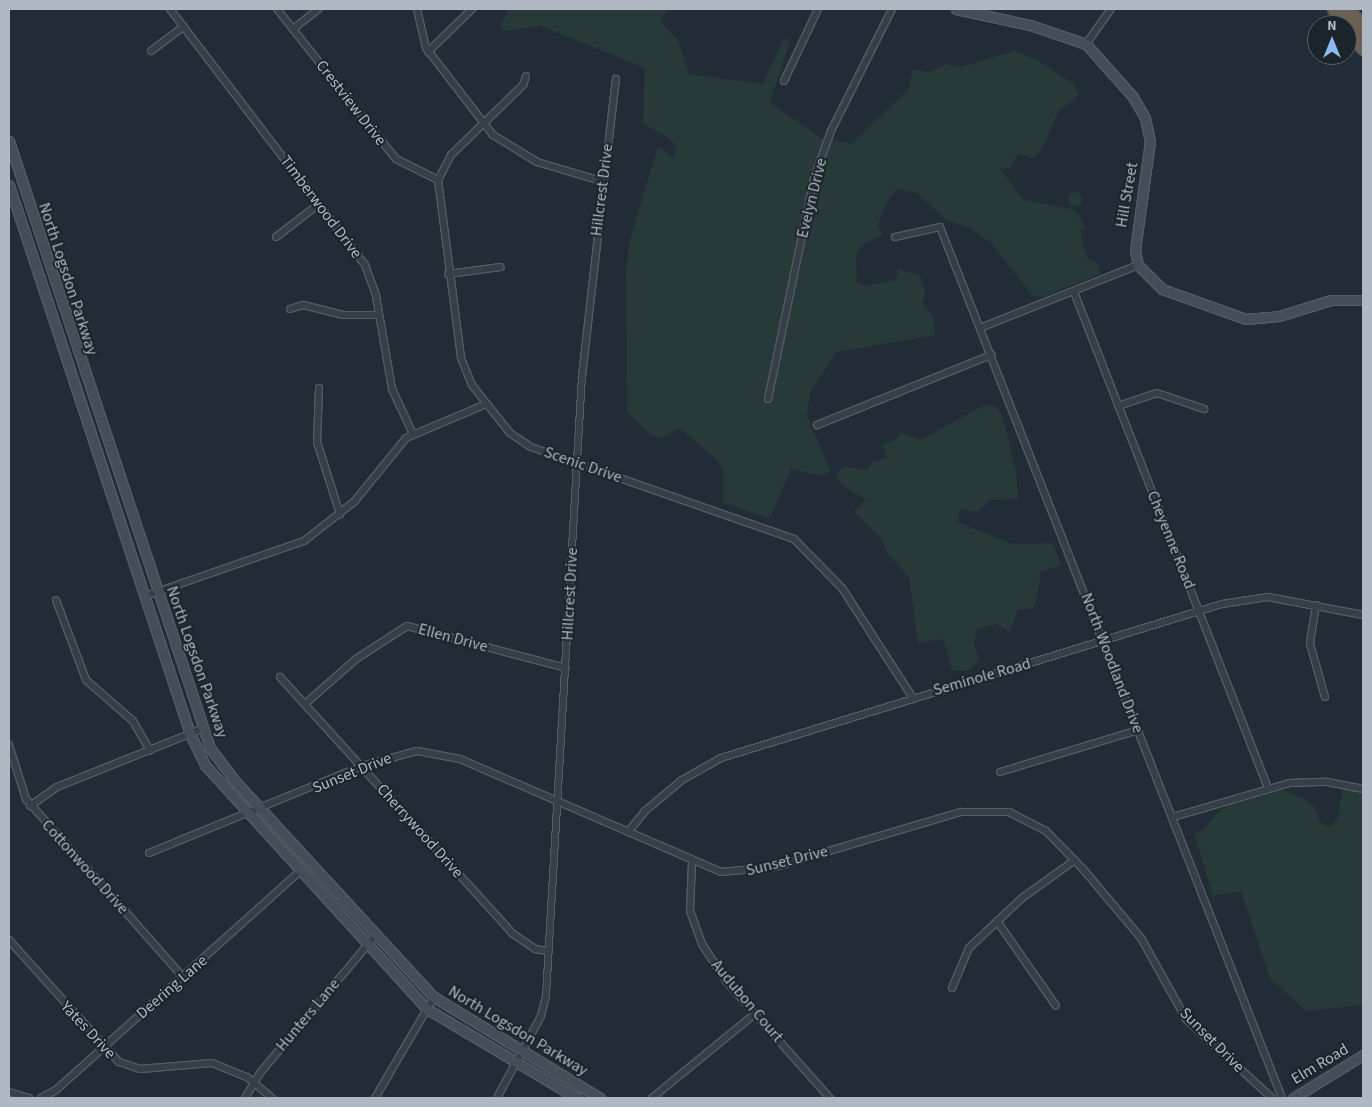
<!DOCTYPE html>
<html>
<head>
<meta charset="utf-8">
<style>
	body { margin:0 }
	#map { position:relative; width:1372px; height:1107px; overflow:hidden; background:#222c36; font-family:"Source Sans 3",sans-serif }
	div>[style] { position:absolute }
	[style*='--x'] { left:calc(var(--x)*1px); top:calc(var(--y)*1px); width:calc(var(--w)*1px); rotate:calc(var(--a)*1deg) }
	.green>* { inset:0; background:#273a39 }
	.round { border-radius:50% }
	.roads { filter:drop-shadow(1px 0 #535c64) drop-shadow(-1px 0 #535c64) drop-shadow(0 1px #535c64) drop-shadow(0 -1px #535c64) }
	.street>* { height:6px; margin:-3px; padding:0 3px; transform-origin:3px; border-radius:3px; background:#363e47 }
	.secondary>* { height:9px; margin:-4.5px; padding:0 4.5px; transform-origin:4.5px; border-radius:4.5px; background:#444e59 }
	.highway>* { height:12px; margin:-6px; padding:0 6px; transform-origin:6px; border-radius:6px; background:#6c6053 }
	span { translate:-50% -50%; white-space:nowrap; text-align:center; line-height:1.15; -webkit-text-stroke:4px #1b232b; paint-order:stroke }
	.street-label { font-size:16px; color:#b0b9c3 }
	.frame { position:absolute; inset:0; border:10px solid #b0b9c3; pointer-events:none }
	.north { position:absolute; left:1307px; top:15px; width:50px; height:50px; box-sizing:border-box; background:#1b232b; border:1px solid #575f68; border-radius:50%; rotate:0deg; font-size:14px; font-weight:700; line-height:20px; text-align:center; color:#b0b9c3 }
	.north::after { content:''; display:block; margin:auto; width:18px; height:22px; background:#8bb9ee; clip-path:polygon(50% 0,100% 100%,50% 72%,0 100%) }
</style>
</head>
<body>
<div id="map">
	<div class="green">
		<div style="clip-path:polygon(509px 9px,668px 9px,660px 21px,678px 40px,689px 74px,763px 84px,783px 39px,790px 40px,770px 103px,821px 138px,851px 144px,908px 90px,913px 70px,929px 72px,946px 64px,961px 67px,1015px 51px,1037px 60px,1074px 84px,1079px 95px,1058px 112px,1042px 149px,1033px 158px,1019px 154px,1009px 168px,1000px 169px,1024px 200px,1075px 210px,1086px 228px,1080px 230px,1083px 245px,1088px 259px,1098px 264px,1100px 274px,1042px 297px,1032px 295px,991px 243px,970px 228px,945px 219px,917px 193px,897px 189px,886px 203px,878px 225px,883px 235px,861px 246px,856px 256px,857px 283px,866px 286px,896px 280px,898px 269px,919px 275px,925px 290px,923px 304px,933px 316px,935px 335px,837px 352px,810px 392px,807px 416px,830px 471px,824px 476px,791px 469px,770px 518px,723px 503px,723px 471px,716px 459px,680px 428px,662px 438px,651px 435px,627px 412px,626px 269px,630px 239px,658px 146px,674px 158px,677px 148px,667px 137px,643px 124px,645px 68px,541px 26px,503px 31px,501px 25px)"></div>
		<div class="round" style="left:1068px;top:192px;width:14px;height:14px"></div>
		<div style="clip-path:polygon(985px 405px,997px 407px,1003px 418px,1016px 471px,1018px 499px,990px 500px,977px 512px,960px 509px,958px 522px,1012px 544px,1053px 543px,1061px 565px,1041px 572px,1036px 603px,1033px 609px,1018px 609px,1010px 632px,996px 624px,977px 629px,974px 642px,979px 660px,968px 671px,952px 670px,943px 639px,918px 643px,909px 577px,887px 553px,881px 538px,854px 511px,866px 500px,841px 484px,836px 474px,844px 467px,868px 470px,872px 462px,887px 458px,883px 444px,896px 440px,900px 432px,920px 440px)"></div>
		<div style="clip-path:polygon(1343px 787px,1363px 794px,1363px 1005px,1306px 1011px,1270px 978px,1241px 891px,1213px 896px,1194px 833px,1204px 830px,1222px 808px,1283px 790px,1304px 799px,1314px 806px,1321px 824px,1331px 827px,1338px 817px)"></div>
	</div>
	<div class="roads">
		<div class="street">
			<div style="--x:170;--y:9;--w:322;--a:52.7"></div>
			<div style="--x:365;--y:265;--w:33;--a:70"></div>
			<div style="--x:376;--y:296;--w:94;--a:80.2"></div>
			<div style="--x:392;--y:389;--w:50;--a:65"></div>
			<div style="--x:277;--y:9;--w:191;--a:51.6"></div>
			<div style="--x:396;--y:159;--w:47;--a:26.6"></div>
			<div style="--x:417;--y:9;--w:40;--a:77"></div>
			<div style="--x:426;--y:48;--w:110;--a:52.4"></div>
			<div style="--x:493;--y:135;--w:52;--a:31.5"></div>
			<div style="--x:537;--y:162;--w:70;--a:16.6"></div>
			<div style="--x:293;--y:29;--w:33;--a:-38"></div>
			<div style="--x:1086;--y:44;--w:43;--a:-54.5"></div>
			<div style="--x:151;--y:51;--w:41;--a:-37.1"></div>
			<div style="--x:428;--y:52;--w:62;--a:-44.3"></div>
			<div style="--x:526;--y:76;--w:9;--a:108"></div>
			<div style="--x:523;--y:85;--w:100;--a:135.8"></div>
			<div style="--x:451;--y:155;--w:28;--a:117"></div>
			<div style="--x:438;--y:180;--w:179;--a:82.6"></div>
			<div style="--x:461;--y:358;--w:29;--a:68"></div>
			<div style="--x:472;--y:385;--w:61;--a:51.6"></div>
			<div style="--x:510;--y:433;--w:25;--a:34"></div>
			<div style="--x:531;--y:447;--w:279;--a:19.3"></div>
			<div style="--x:794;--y:539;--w:69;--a:45.6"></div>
			<div style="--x:842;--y:588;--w:131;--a:57.2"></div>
			<div style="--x:784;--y:81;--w:80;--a:-64.7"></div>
			<div style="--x:276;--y:237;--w:54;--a:-37.5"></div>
			<div style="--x:895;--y:237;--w:46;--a:-12.5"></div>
			<div style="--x:940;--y:227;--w:936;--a:68.56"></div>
			<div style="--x:448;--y:274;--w:53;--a:-7.5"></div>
			<div style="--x:1074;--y:292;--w:533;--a:68.64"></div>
			<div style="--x:290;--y:309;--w:14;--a:-17"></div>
			<div style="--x:303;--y:305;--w:41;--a:14"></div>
			<div style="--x:343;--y:315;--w:35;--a:0"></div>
			<div style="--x:980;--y:328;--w:170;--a:-21.7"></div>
			<div style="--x:319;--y:388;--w:54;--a:92.1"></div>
			<div style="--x:317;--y:442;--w:76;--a:72.3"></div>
			<div style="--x:768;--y:399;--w:229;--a:-78.2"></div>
			<div style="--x:815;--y:175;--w:47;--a:-70"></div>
			<div style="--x:831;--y:131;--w:136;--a:-63.4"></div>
			<div style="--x:1118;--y:406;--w:41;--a:-18.4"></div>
			<div style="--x:1157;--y:393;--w:50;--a:18.8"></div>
			<div style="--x:817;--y:425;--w:188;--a:-21.9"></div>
			<div style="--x:145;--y:596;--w:168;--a:-19.1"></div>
			<div style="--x:304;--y:541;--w:63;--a:-38"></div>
			<div style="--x:354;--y:502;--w:82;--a:-50.9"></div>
			<div style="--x:406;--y:438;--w:87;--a:-23"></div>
			<div style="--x:56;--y:600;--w:85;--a:69.4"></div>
			<div style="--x:86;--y:680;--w:62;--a:41.1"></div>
			<div style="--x:133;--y:721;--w:34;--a:60"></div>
			<div style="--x:1316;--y:605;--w:39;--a:99"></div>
			<div style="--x:1310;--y:644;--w:55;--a:74.2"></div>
			<div style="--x:280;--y:677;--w:347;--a:47.8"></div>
			<div style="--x:513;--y:934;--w:27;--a:34"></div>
			<div style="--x:535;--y:949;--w:13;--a:9"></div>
			<div style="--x:305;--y:704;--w:68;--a:-41.4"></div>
			<div style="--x:356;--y:659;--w:61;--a:-32.9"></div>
			<div style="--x:407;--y:626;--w:164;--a:14.8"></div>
			<div style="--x:9;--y:745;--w:57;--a:72.5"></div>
			<div style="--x:26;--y:799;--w:237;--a:48.6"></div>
			<div style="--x:1000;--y:772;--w:144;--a:-16.9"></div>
			<div style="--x:30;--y:806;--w:33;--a:-35"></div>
			<div style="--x:57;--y:787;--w:156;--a:-21.8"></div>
			<div style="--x:1173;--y:817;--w:121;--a:-16.3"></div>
			<div style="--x:1289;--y:783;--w:38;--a:-2"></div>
			<div style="--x:1327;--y:782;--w:37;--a:11"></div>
			<div style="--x:628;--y:832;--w:27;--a:-51"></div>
			<div style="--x:645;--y:811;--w:48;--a:-40"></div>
			<div style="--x:682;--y:780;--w:45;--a:-29.4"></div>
			<div style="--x:721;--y:758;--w:524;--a:-17.09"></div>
			<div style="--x:1222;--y:604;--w:47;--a:-8.7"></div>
			<div style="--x:1268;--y:597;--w:97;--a:10.7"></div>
			<div style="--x:149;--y:853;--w:230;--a:-22.2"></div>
			<div style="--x:362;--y:766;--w:57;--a:-15.3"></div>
			<div style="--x:417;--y:751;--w:44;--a:10.5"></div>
			<div style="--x:460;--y:759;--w:284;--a:23.4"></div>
			<div style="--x:721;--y:872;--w:54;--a:-5.3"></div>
			<div style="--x:775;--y:867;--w:194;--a:-16.5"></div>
			<div style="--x:961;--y:812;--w:48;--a:0"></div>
			<div style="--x:1009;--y:812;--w:42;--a:27.2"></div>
			<div style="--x:1046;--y:831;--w:53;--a:45.8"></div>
			<div style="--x:1083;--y:869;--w:90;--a:50"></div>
			<div style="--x:1141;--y:938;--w:93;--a:60.9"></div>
			<div style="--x:1186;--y:1019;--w:117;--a:42.6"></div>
			<div style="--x:692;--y:862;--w:49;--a:92.3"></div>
			<div style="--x:690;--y:911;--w:35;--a:70"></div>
			<div style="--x:702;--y:944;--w:44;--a:57"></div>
			<div style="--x:726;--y:981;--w:157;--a:48.4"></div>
			<div style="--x:997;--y:921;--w:103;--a:55.2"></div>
			<div style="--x:9;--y:940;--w:164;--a:48"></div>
			<div style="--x:119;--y:1062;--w:22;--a:18"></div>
			<div style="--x:140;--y:1069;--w:72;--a:-4.8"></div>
			<div style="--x:212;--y:1063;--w:38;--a:22"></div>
			<div style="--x:247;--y:1077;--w:33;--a:40"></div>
			<div style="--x:952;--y:988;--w:43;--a:-67"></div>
			<div style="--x:969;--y:948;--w:73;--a:-43.3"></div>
			<div style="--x:1022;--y:898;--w:65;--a:-35.6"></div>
			<div style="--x:9;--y:1092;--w:21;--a:17"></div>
			<div style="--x:41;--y:1098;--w:17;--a:-28"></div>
			<div style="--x:56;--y:1090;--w:328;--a:-41.9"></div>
			<div style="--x:245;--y:1098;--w:29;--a:-59"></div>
			<div style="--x:260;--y:1073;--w:180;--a:-50"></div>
			<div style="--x:375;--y:1098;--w:117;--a:-59.7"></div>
			<div style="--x:497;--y:1098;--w:93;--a:-61.8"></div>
			<div style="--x:541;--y:1016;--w:21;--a:-76"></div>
			<div style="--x:546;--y:996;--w:621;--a:-86.68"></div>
			<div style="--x:582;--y:376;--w:299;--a:-83.5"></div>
			<div style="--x:652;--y:1098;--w:134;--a:-39.3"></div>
		</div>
		<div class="secondary">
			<div style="--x:956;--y:9;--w:76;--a:12.2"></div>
			<div style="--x:1030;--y:25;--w:59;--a:18.7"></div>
			<div style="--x:1086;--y:44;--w:71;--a:48.4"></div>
			<div style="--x:1133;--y:97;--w:24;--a:60"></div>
			<div style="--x:1145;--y:118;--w:24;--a:78"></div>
			<div style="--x:1150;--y:141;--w:110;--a:97.8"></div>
			<div style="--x:1135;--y:250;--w:15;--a:79"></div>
			<div style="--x:1138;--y:265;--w:34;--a:45"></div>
			<div style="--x:1162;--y:289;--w:89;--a:19.7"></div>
			<div style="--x:1246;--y:319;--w:33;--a:-5"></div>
			<div style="--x:1279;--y:316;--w:54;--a:-17.1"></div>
			<div style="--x:1331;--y:300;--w:32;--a:0"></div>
			<div style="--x:9;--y:141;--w:639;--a:71.68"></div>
			<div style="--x:210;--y:748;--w:43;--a:52.6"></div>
			<div style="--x:236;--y:782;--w:292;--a:47.4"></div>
			<div style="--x:434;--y:997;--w:194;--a:31.3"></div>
			<div style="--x:9;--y:185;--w:578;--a:71.75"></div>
			<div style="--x:190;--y:734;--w:34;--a:64"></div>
			<div style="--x:205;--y:765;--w:330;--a:47.7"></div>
			<div style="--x:427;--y:1009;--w:174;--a:30.7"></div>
			<div style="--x:1293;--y:1098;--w:82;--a:-31.6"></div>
		</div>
		<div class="highway">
			<div style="--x:1334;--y:9;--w:20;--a:53"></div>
			<div style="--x:1349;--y:9;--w:24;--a:54"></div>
			<div style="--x:1347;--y:27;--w:27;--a:54"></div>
		</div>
	</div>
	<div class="street-label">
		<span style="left:351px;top:103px;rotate:52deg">Crestview Drive</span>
		<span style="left:602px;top:190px;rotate:-83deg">Hillcrest Drive</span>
		<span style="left:1127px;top:195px;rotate:-80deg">Hill Street</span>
		<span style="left:812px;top:198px;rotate:-76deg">Evelyn Drive</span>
		<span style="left:321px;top:207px;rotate:53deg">Timberwood Drive</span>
		<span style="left:68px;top:279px;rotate:72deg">North Logsdon Parkway</span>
		<span style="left:583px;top:465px;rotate:19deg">Scenic Drive</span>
		<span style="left:1171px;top:540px;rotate:68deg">Cheyenne Road</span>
		<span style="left:570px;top:594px;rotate:-87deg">Hillcrest Drive</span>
		<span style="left:453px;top:638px;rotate:15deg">Ellen Drive</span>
		<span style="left:197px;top:662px;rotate:71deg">North Logsdon Parkway</span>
		<span style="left:1112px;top:663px;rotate:69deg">North Woodland Drive</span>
		<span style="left:982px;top:677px;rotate:-16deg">Seminole Road</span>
		<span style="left:352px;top:773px;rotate:-22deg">Sunset Drive</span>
		<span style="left:420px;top:831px;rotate:48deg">Cherrywood Drive</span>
		<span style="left:787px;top:861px;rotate:-14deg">Sunset Drive</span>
		<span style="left:85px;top:867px;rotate:48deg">Cottonwood Drive</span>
		<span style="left:172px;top:987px;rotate:-41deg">Deering Lane</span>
		<span style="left:747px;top:1001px;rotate:50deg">Audubon Court</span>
		<span style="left:308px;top:1015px;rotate:-50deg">Hunters Lane</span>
		<span style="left:88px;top:1030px;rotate:47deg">Yates Drive</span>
		<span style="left:518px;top:1031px;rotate:31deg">North Logsdon Parkway</span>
		<span style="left:1212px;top:1040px;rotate:45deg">Sunset Drive</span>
		<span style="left:1320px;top:1064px;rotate:-31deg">Elm Road</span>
	</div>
	<div class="frame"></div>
	<div class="north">N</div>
</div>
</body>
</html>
